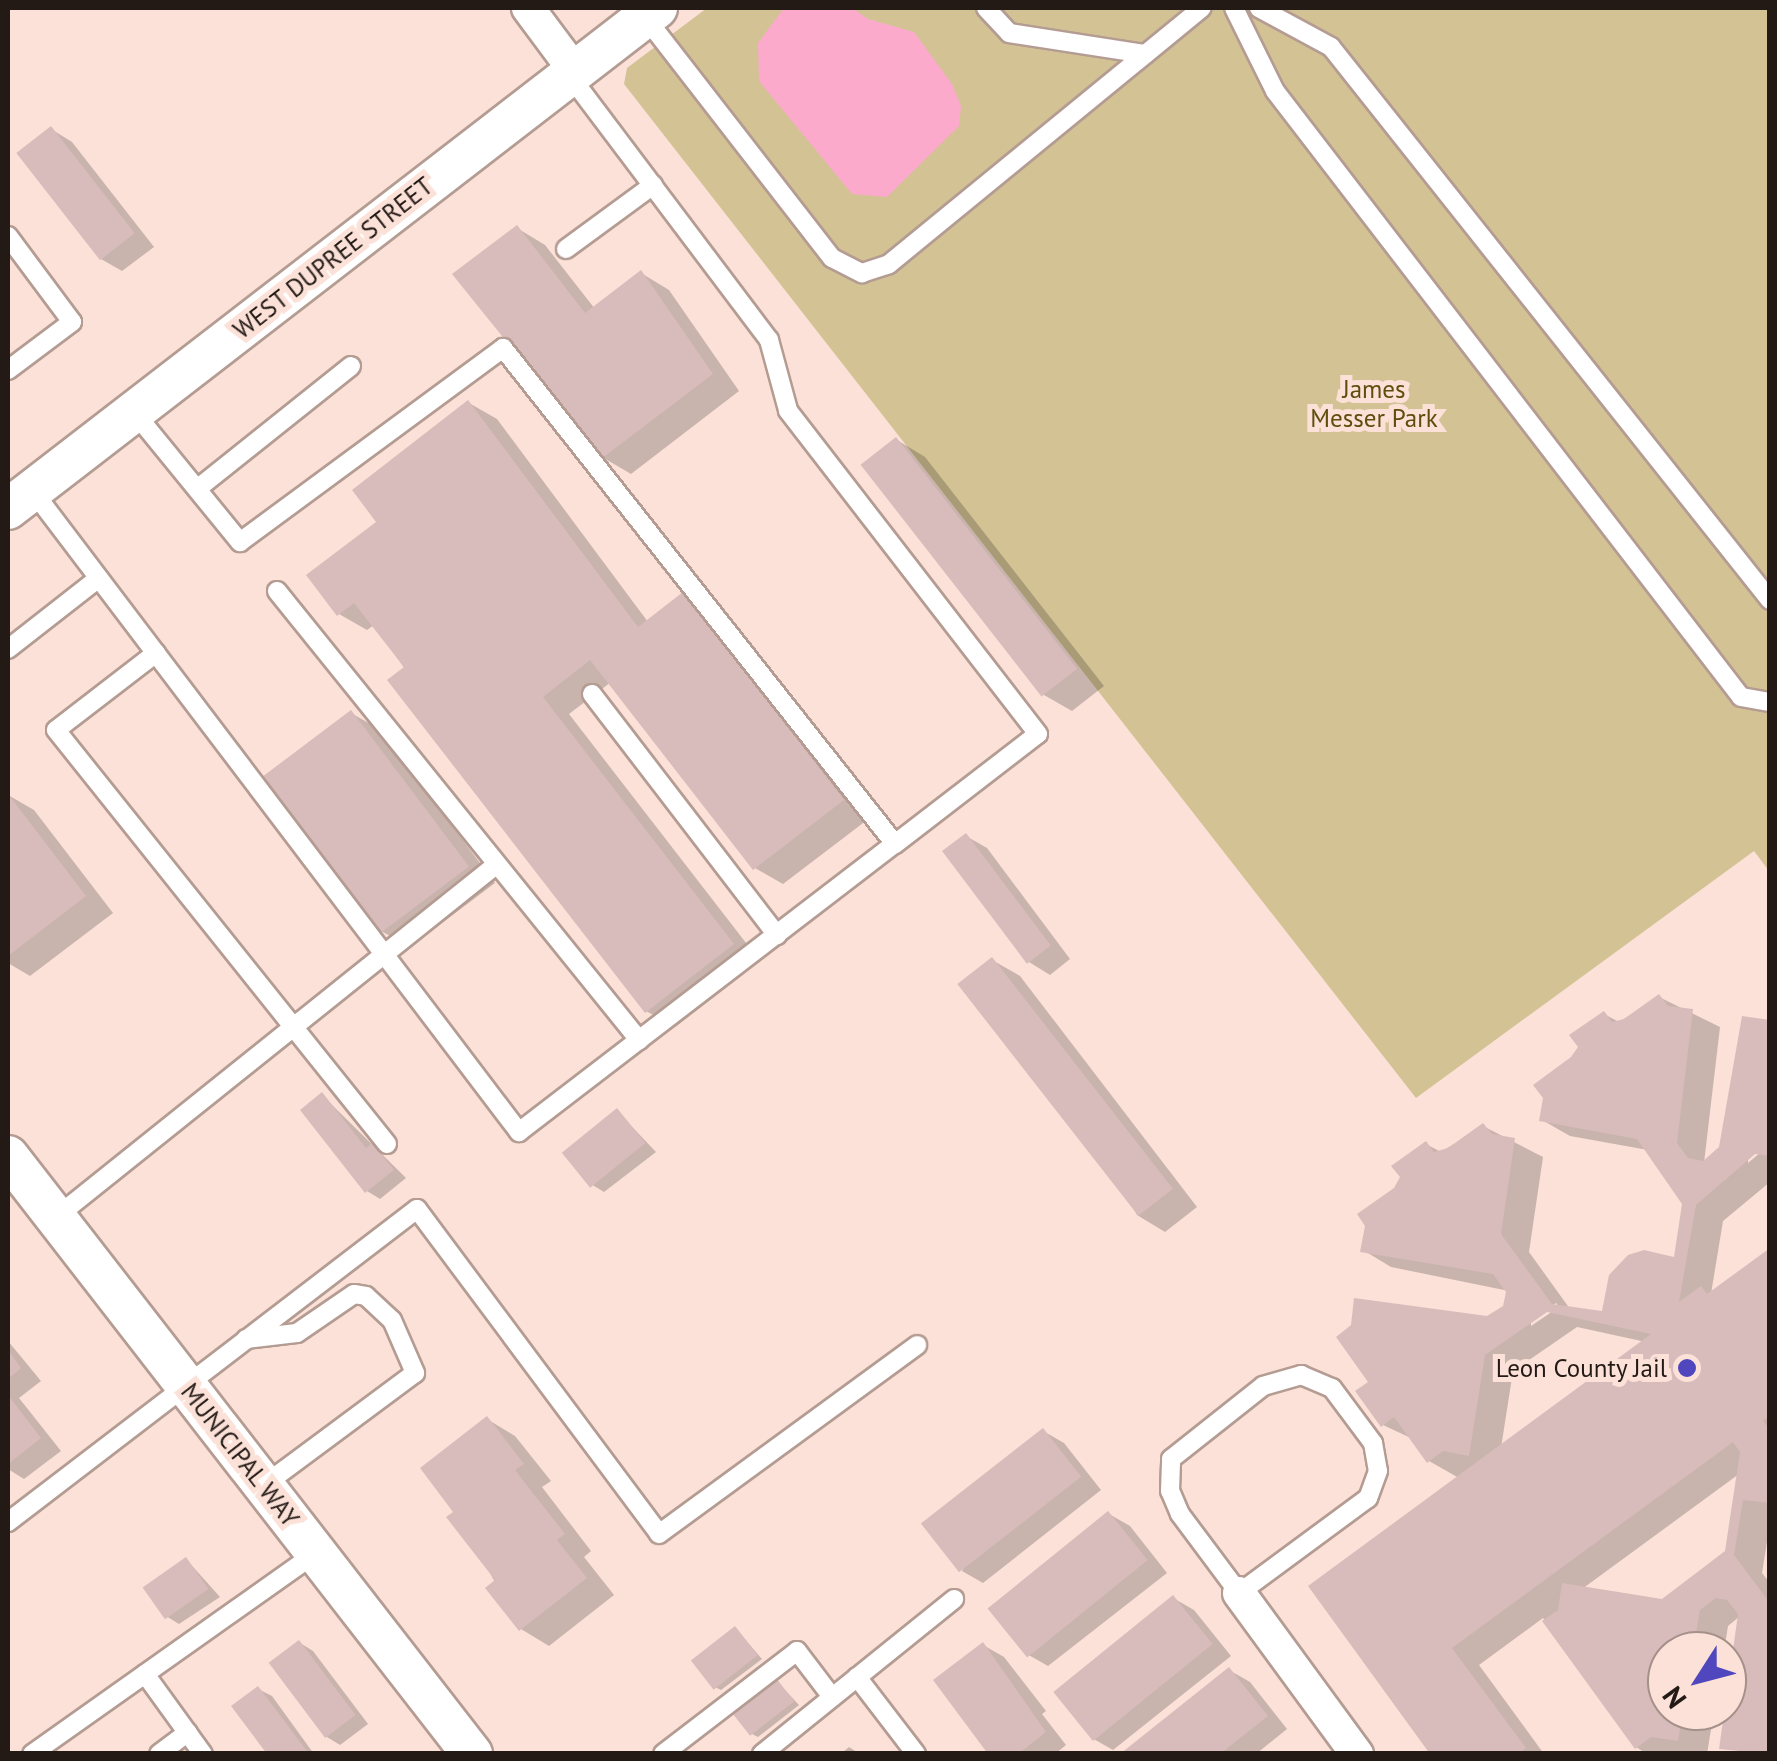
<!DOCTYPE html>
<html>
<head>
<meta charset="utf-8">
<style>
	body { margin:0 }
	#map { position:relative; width:1777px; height:1761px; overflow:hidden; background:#fbe1d7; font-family:"PT Sans",sans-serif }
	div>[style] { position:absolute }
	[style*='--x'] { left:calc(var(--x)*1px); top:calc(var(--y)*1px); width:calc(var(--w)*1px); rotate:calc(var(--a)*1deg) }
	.green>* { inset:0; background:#d3c294 }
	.water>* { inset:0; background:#fcaacc }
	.shadow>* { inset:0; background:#0003 }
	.building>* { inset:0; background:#d8bcbc; transform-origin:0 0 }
	.roads { filter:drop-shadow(2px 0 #b49c93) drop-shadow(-2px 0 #b49c93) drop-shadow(0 2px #b49c93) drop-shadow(0 -2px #b49c93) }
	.service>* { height:18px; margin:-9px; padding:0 9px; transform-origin:9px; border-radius:9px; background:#fff }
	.minor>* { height:32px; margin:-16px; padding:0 16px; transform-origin:16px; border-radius:16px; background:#fff }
	.tertiary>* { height:40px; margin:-20px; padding:0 20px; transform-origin:20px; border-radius:20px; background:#fff }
	.dots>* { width:28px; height:28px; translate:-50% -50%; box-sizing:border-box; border:5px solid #fbe1d7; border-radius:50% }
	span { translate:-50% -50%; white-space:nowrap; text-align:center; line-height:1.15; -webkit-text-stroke:10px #fbe1d7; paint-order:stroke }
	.street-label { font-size:25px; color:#231a16 }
	.park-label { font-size:25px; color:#604c0d }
	.poi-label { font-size:25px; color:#231a16 }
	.right { translate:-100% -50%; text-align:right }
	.frame { position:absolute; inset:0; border:10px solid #231a16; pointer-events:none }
	.north { position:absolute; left:1647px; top:1631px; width:100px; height:100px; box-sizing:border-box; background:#fbe1d7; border:2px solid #a5918a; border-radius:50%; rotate:234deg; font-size:28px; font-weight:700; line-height:40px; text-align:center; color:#231a16 }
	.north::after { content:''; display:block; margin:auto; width:35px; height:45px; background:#5046bd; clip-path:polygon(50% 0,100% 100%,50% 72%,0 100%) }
</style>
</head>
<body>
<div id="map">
	<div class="green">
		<div style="clip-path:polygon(707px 8px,1769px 8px,1769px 871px,1754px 851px,1416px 1098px,624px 84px,627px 68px)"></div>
	</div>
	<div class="water">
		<div style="clip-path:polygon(784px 8px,852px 8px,868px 19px,914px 32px,952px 84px,961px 106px,959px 126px,887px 197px,852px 194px,759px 81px,758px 43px)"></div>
	</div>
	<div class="shadow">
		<div style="clip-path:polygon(51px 129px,72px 142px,154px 247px,122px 271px,101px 259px)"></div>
		<div style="clip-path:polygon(517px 228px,545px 245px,595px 309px,641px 273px,669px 290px,739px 391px,631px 474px,602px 457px)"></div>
		<div style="clip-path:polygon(469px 403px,497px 419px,648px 622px,683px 595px,712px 611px,871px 817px,783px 884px,755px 868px,611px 682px,569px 714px,760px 961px,675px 1027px,646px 1011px,374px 625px,367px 630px,339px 614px,379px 522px)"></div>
		<div style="clip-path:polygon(897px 440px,925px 457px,1104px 686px,1072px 711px,1044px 695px)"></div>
		<div style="clip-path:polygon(351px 713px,379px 729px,495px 883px,410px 947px,381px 931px)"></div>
		<div style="clip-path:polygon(8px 795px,34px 810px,113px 913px,30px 976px,8px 963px)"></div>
		<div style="clip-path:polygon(966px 836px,987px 848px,1070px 959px,1050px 975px,1029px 962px)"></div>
		<div style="clip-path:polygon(992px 960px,1020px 976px,1197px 1207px,1165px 1232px,1137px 1215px)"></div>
		<div style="clip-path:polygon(evenodd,1659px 997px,1720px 1027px,1704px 1163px,1721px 1149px,1770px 1022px,1770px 1182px,1723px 1221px,1711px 1294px,1770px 1252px,1770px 1523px,1762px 1573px,1770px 1583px,1770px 1754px,1722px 1748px,1740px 1616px,1728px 1626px,1724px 1651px,1667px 1651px,1667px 1711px,1714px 1711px,1707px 1754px,1647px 1754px,1636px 1747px,1543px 1618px,1479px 1665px,1544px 1754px,1433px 1754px,1459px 1478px,1429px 1461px,1413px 1439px,1383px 1425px,1505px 1308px,1509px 1291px,1391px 1267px,1363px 1250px,1426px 1144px,1441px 1152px,1483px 1126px,1543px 1157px,1529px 1252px,1570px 1309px,1604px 1314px,1676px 1260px,1685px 1203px,1648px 1150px,1570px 1136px,1542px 1120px,1604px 1014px,1619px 1022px,1659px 997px,1766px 1148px,1748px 1163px,1748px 1157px,1766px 1148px,1659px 997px,1556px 1303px,1559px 1307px,1531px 1326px,1531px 1320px,1556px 1303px,1659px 997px,1577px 1327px,1646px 1342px,1501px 1448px,1513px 1371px,1577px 1327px,1659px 997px,1739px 1474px,1727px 1552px,1663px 1602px,1582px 1589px,1739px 1474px)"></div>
		<div style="clip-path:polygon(322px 1095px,406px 1178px,380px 1199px,367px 1191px)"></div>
		<div style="clip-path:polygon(617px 1111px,656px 1152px,604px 1192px,591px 1184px)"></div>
		<div style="clip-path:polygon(8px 1341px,41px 1381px,19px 1398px,61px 1451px,24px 1479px,8px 1469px)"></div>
		<div style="clip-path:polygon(487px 1419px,515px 1436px,551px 1481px,542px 1487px,591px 1551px,584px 1557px,614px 1595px,549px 1646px,521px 1629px,456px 1512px)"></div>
		<div style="clip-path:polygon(1043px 1431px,1064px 1443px,1101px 1490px,983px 1583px,962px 1571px)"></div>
		<div style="clip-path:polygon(1109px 1514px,1130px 1526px,1167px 1573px,1048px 1666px,1027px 1654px)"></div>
		<div style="clip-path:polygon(186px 1559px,220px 1597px,179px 1624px,166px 1616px)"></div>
		<div style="clip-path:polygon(1173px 1598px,1194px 1610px,1231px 1656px,1113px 1750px,1092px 1738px)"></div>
		<div style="clip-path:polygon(736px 1629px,762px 1659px,721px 1690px,715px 1687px)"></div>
		<div style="clip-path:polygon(300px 1643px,313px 1651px,368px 1724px,340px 1745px,327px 1737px)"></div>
		<div style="clip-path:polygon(983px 1645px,1004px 1657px,1046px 1711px,1042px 1714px,1066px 1745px,1055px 1754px,991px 1754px)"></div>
		<div style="clip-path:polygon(1229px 1670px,1250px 1682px,1287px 1729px,1256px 1754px,1124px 1754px)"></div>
		<div style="clip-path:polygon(772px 1676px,799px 1705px,758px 1737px,752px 1734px)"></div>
		<div style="clip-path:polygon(258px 1689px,272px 1696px,314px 1754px,270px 1754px)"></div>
		<div style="clip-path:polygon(849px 1747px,860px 1754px,841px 1754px)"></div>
	</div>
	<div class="building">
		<div style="left:51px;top:126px;width:136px;height:44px;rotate:52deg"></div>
		<div style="clip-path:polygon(517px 225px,585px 313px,641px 270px,713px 374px,601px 459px,452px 274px)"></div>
		<div style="clip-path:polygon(468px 400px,638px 627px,683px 592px,844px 800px,753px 870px,590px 660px,543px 697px,734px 944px,645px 1013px,387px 680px,404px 667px,354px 603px,337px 616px,306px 575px,376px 522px,352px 490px)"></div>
		<div style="left:896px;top:437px;width:294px;height:45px;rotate:52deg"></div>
		<div style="left:351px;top:710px;width:196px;height:111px;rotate:53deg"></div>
		<div style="clip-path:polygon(8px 794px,86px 896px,8px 956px)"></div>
		<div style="left:966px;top:833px;width:141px;height:30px;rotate:53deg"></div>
		<div style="left:992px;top:957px;width:294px;height:44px;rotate:52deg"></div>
		<div style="clip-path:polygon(1659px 994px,1668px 1006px,1693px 1009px,1677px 1143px,1688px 1158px,1703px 1161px,1719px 1147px,1742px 1016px,1770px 1020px,1770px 1156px,1755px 1154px,1696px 1205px,1679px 1302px,1701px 1286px,1707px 1294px,1770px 1248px,1770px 1416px,1763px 1421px,1770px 1430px,1770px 1503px,1743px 1500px,1734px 1555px,1770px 1603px,1770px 1754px,1719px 1749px,1738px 1614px,1727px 1600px,1716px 1598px,1700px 1610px,1693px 1651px,1667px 1651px,1667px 1711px,1683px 1711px,1678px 1741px,1651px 1737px,1635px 1749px,1542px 1621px,1558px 1610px,1562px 1583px,1662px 1599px,1725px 1551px,1740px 1452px,1733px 1442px,1452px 1648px,1526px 1748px,1518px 1754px,1430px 1754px,1308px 1586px,1651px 1334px,1547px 1312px,1485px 1355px,1469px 1456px,1443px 1451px,1427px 1463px,1394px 1417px,1381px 1427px,1355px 1391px,1368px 1382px,1336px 1337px,1351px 1325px,1354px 1298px,1487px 1316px,1503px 1306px,1506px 1292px,1493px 1274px,1360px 1252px,1365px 1226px,1357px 1214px,1394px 1188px,1400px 1177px,1391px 1166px,1426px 1141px,1434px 1152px,1448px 1148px,1483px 1123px,1492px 1134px,1515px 1138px,1501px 1234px,1552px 1304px,1602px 1311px,1609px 1275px,1628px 1255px,1644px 1250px,1674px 1257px,1682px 1204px,1637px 1139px,1539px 1121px,1543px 1098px,1533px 1085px,1571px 1057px,1578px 1047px,1569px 1035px,1604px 1011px,1612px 1022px,1624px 1019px)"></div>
		<div style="clip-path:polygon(322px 1092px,366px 1148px,372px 1143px,394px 1170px,365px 1193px,300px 1110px)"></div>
		<div style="left:617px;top:1108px;width:45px;height:71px;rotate:51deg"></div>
		<div style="clip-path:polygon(8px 1350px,21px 1368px,8px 1379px)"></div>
		<div style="clip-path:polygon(8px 1395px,41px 1438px,8px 1464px)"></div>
		<div style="clip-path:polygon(487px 1416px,524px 1464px,515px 1470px,565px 1534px,557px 1540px,587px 1578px,519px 1631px,485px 1588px,495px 1580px,446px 1517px,453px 1512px,420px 1468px)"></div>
		<div style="left:1043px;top:1428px;width:62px;height:155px;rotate:52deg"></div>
		<div style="left:1108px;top:1511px;width:63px;height:155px;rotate:51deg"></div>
		<div style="left:186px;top:1557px;width:39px;height:53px;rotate:55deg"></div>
		<div style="left:1173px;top:1595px;width:63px;height:154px;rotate:51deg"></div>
		<div style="left:735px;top:1626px;width:37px;height:56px;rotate:52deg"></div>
		<div style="left:299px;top:1640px;width:94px;height:38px;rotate:53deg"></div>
		<div style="clip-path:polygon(983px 1642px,1046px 1732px,1018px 1754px,988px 1754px,933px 1680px)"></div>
		<div style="clip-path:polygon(1229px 1667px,1268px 1716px,1220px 1754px,1120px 1754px)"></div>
		<div style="left:772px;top:1673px;width:36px;height:56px;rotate:52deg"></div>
		<div style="clip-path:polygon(258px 1686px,309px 1754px,267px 1754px,231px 1706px)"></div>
	</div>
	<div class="roads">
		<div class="service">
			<div style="--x:986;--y:8;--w:34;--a:47"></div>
			<div style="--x:1009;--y:33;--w:138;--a:8.8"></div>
			<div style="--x:1234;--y:8;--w:93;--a:63.7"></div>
			<div style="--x:1275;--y:91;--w:764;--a:52.44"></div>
			<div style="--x:1741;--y:697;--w:29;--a:10"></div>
			<div style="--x:1259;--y:8;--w:82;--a:28.4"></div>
			<div style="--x:1331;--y:47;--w:706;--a:51.56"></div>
			<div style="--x:645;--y:17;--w:305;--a:52.2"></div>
			<div style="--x:832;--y:258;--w:34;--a:27"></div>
			<div style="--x:862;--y:273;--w:28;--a:-18"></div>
			<div style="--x:889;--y:264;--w:404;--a:-39.3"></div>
			<div style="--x:8;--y:236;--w:107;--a:53.3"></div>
			<div style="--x:72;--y:322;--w:80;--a:143.1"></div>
			<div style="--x:566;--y:249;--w:108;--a:-36.3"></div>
			<div style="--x:134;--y:412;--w:168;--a:50.8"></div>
			<div style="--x:240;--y:542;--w:327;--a:-36.4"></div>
			<div style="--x:503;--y:348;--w:632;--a:51.68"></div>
			<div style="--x:197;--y:489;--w:197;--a:-38.6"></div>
			<div style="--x:32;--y:490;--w:806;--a:52.82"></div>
			<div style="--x:519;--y:1132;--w:474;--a:-37.5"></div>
			<div style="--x:895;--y:844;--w:180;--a:-37.6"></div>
			<div style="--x:1038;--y:734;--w:409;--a:-127.7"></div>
			<div style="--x:788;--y:410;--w:73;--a:-105.2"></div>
			<div style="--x:769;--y:340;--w:331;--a:-127"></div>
			<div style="--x:277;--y:591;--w:577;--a:51.12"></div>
			<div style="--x:8;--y:649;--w:115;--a:-38"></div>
			<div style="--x:156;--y:653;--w:126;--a:142.4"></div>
			<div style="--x:56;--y:730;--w:530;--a:51.36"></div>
			<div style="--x:592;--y:694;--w:304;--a:52.5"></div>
			<div style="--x:55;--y:1218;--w:566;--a:-38.69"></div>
			<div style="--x:246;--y:1339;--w:51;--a:-6.7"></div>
			<div style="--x:297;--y:1333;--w:69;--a:-34.4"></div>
			<div style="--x:354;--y:1294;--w:12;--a:9"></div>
			<div style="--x:366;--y:1296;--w:35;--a:43"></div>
			<div style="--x:392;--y:1320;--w:58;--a:66.5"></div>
			<div style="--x:415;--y:1373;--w:188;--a:143.4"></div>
			<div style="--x:1301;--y:1375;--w:34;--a:23"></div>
			<div style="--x:1332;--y:1388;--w:69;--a:53.3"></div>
			<div style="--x:1373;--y:1443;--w:28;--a:80"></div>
			<div style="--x:1378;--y:1471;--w:29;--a:110"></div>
			<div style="--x:1368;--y:1498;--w:160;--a:143.6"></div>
			<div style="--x:1239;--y:1593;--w:99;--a:-126.8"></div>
			<div style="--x:1180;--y:1514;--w:25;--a:-113"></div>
			<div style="--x:1170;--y:1491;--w:32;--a:-88"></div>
			<div style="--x:1171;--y:1459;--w:117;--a:-38.4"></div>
			<div style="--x:1263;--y:1386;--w:40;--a:-16"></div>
			<div style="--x:8;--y:1522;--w:515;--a:-37.43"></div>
			<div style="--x:417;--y:1209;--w:405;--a:53.3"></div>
			<div style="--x:659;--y:1534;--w:320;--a:-36.2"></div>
			<div style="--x:145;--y:1674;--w:99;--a:54.1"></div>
			<div style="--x:857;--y:1677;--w:97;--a:52.5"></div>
			<div style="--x:32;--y:1754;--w:349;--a:-35.3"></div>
			<div style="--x:159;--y:1754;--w:36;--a:-37"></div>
			<div style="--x:663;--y:1754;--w:169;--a:-37.5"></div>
			<div style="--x:797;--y:1651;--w:58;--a:52.7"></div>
			<div style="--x:762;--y:1754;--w:247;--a:-38.9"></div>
		</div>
		<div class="minor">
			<div style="--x:528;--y:8;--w:79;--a:53.3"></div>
			<div style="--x:1239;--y:1593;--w:200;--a:53.8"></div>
		</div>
		<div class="tertiary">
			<div style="--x:8;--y:509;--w:820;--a:-37.67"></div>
			<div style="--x:8;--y:1156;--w:757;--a:52.19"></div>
		</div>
	</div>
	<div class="dots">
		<div style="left:1687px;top:1368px;background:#5046bd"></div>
	</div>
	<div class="street-label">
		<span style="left:333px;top:258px;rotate:-38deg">WEST DUPREE STREET</span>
		<span style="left:240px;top:1455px;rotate:52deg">MUNICIPAL WAY</span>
	</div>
	<div class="park-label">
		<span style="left:1374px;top:404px">James<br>Messer Park</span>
	</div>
	<div class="poi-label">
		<span class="right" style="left:1667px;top:1368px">Leon County Jail</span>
	</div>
	<div class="frame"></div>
	<div class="north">N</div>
</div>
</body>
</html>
